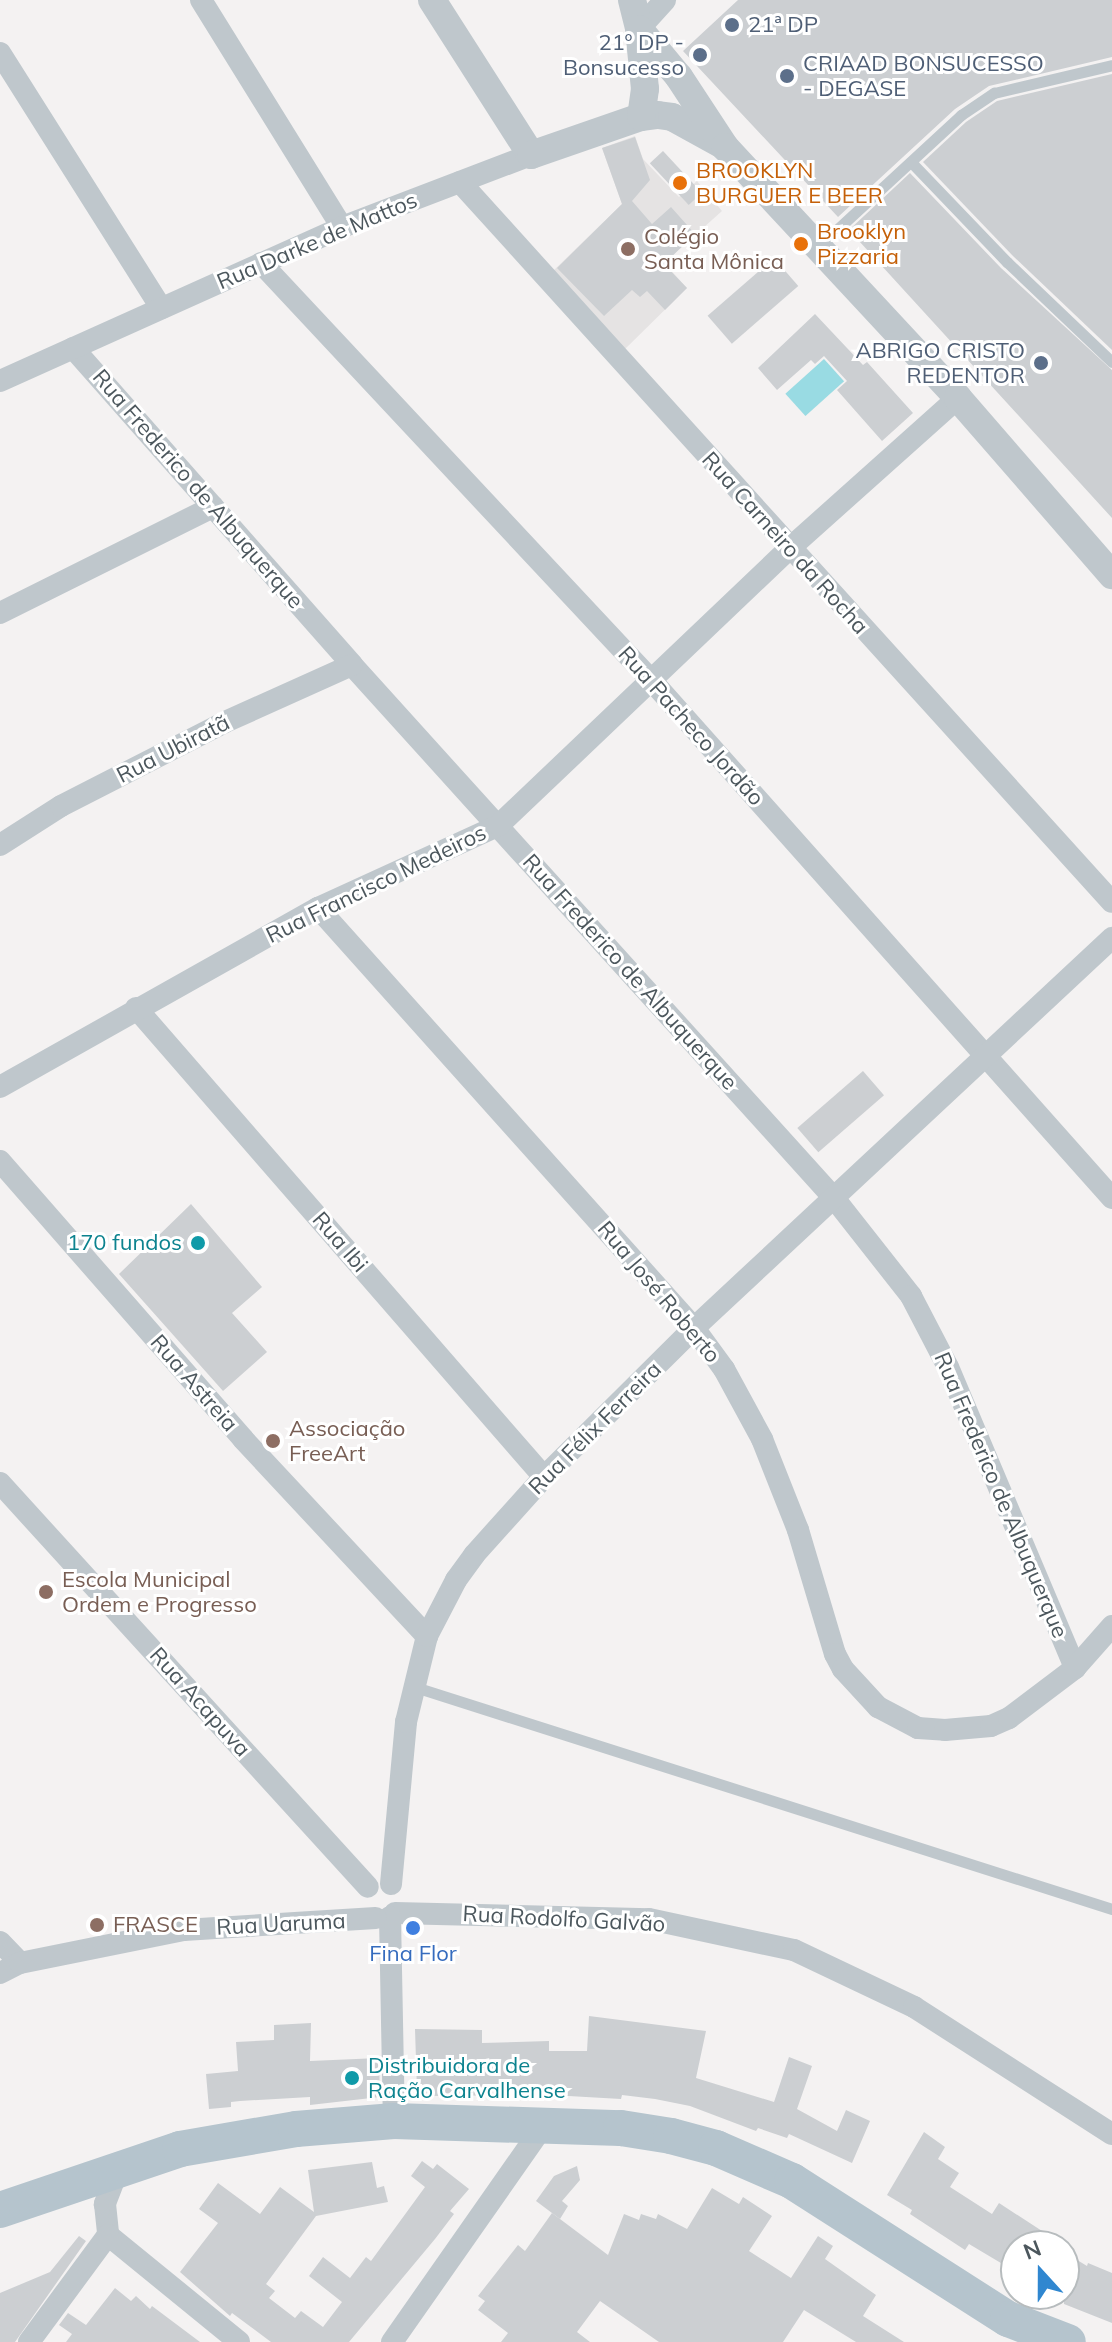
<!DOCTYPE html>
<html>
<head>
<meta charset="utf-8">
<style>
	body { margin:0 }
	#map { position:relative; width:1112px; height:2342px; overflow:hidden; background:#f4f2f2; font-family:Mulish,sans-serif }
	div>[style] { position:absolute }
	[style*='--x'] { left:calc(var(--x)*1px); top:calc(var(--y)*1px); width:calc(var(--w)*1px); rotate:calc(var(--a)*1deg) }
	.education>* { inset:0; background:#e5e3e3 }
	.water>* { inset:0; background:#99dbe3; transform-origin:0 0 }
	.building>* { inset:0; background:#cccfd2; transform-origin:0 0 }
	.service>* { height:11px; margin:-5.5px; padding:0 5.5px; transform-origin:5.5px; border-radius:5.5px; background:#bfc7cc }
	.minor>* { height:22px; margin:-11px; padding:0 11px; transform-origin:11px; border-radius:11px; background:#bfc7cc }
	.tertiary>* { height:28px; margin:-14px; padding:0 14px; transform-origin:14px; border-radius:14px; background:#bfc7cc }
	.primary>* { height:36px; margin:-18px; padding:0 18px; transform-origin:18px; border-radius:18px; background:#b5c4cd }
	.dots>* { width:22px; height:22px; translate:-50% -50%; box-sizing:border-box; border:4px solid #fff; border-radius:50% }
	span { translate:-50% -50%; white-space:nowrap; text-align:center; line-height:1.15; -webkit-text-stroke:6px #fff; paint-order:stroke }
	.service-label { font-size:22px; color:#4e5e75 }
	.left { translate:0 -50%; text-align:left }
	.right { translate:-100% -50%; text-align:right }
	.food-label { font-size:22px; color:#c56008 }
	.education-label { font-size:22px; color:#785e54 }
	.street-label { font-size:22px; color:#4c575d }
	.culture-label { font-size:22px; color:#0d838f }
	.shop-label { font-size:22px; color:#366cbe }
	.north { position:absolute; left:1000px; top:2230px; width:80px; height:80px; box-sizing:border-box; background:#fff; border:2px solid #b7bcbe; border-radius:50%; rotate:339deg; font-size:22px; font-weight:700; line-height:32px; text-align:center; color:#4c575d }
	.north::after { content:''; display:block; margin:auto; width:28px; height:36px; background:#3087d0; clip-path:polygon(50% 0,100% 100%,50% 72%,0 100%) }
</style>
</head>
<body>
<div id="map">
	<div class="education">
		<div style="clip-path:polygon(635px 136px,643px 159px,679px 197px,697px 181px,722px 211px,664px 263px,687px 288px,623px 351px,551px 273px,622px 204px,602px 148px)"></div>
	</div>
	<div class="water">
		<div style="left:824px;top:359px;width:30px;height:52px;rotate:48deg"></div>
	</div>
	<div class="building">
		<div style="clip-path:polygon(738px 0,1112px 0,1112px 57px,989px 86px,955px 109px,838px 217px,683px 51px)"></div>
		<div style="clip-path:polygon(1112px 74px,1112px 350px,1013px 256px,923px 162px,966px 122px,997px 101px)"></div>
		<div style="clip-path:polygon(635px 137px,650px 180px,632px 201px,652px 224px,671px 207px,695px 234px,664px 264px,687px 288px,665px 310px,647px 291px,640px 297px,632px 290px,604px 316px,557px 268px,622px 204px,602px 148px)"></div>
		<div style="left:663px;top:151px;width:57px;height:18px;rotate:47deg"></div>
		<div style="clip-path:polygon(910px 173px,1001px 268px,1112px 370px,1112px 518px,849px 230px)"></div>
		<div style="left:774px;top:258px;width:37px;height:88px;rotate:49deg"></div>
		<div style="clip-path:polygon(815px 314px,863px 365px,867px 362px,913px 413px,882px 441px,837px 390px,847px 381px,824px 356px,815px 364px,811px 360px,777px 390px,758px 368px)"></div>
		<div style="left:863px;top:1071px;width:32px;height:87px;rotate:49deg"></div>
		<div style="clip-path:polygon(191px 1204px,262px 1287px,232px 1313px,267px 1352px,223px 1391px,119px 1274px)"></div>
		<div style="clip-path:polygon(589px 2016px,706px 2031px,696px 2078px,774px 2102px,789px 2057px,812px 2066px,797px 2109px,837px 2131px,846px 2110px,870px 2121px,852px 2163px,789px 2134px,787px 2138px,758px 2128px,756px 2131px,690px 2106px,655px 2099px,622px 2095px,621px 2099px,551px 2095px,426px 2096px,417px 2091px,415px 2029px,482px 2030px,482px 2043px,549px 2041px,549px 2051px,587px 2051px)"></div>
		<div style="clip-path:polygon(311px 2023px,310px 2061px,379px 2058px,380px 2097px,310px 2105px,310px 2097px,240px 2101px,231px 2102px,231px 2107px,209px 2109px,206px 2074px,238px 2071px,236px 2042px,274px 2040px,274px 2025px)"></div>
		<div style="clip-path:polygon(924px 2132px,945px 2147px,938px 2159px,959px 2173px,950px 2187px,992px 2214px,999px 2203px,1065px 2246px,1016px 2246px,1016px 2272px,969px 2244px,965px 2250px,910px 2214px,912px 2210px,887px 2195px)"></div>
		<div style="clip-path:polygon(422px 2161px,433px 2169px,437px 2164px,469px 2189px,450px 2211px,454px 2214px,435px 2239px,349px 2342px,271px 2342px,232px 2313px,230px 2316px,180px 2272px,218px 2223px,199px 2209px,218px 2183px,260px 2214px,280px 2187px,314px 2212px,308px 2170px,372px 2162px,377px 2188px,384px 2186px,388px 2202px,316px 2216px,266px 2284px,275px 2291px,269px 2298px,295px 2318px,301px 2311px,323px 2327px,342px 2302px,309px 2276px,323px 2257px,350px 2278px,366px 2257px,371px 2261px,425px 2187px,411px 2176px)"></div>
		<div style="clip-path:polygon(577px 2166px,580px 2180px,562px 2201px,568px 2206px,560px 2219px,536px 2201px,554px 2176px)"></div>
		<div style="clip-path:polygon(712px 2188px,739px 2204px,743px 2197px,772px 2216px,749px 2251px,791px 2278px,818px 2236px,833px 2246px,825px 2259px,876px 2295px,863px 2316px,904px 2342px,856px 2342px,804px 2310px,783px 2342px,659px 2342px,600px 2301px,577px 2332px,590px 2342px,501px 2342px,508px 2333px,478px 2310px,485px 2301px,478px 2296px,518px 2245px,525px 2251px,552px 2213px,608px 2255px,624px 2214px,639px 2220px,641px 2214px,656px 2219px,658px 2214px,687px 2229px)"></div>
		<div style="clip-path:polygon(79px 2236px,86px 2241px,15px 2342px,0 2342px,0 2293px,50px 2272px)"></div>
		<div style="clip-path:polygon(1064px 2252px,1087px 2266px,1088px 2263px,1112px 2273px,1112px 2323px,1064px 2304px)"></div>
		<div style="clip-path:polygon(115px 2288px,131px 2301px,136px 2296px,150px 2309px,152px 2306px,200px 2342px,66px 2342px,72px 2334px,59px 2325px,68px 2313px,86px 2325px)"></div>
	</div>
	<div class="service">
		<div style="--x:911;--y:162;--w:139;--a:46.2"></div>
		<div style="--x:1007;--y:262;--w:145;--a:43.6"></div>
		<div style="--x:818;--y:247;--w:195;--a:-42.7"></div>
		<div style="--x:961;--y:115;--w:40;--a:-34"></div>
		<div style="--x:994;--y:93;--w:121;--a:-13.3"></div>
		<div style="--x:415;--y:1687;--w:732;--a:17.67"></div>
	</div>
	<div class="minor">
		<div style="--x:201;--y:0;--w:267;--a:58.2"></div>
		<div style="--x:639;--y:29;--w:39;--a:-48"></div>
		<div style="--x:0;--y:53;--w:302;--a:57.7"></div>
		<div style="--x:460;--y:182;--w:971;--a:47.84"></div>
		<div style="--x:261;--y:263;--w:572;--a:46.91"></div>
		<div style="--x:652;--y:681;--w:692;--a:48.34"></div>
		<div style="--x:73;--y:348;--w:422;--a:48.6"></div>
		<div style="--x:352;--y:665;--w:719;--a:47.88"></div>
		<div style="--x:834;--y:1198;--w:125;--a:51.8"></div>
		<div style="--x:911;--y:1296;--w:80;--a:62.5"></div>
		<div style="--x:948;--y:1367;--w:327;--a:67.1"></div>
		<div style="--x:0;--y:381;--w:375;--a:-24.2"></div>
		<div style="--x:342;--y:227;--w:202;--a:-20.9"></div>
		<div style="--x:0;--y:613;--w:238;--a:-26.5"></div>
		<div style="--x:0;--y:845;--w:72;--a:-32.6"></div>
		<div style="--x:61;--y:806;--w:184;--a:-27.1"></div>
		<div style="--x:225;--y:722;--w:139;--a:-24.2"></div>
		<div style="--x:318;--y:908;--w:564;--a:48.16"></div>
		<div style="--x:694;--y:1328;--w:51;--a:53.8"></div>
		<div style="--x:724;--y:1369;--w:80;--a:61.5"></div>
		<div style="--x:762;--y:1439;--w:98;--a:68.4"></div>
		<div style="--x:798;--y:1530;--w:129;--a:73.4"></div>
		<div style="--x:835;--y:1654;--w:17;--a:62"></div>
		<div style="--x:843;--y:1669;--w:52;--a:47.4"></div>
		<div style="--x:878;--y:1707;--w:45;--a:27.7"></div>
		<div style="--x:918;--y:1728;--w:27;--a:4"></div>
		<div style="--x:945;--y:1730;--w:46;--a:-5"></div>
		<div style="--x:991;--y:1726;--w:20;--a:-24"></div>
		<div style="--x:1009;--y:1718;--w:83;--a:-37.1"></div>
		<div style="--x:1075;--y:1668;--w:56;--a:-48.6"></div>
		<div style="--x:136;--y:1008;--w:622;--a:48.98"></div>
		<div style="--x:0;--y:1087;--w:365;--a:-29.4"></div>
		<div style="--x:318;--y:908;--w:199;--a:-24.6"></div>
		<div style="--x:499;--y:825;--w:402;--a:-43.6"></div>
		<div style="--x:790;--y:548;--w:225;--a:-41.8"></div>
		<div style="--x:0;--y:1161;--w:369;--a:48.8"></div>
		<div style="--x:243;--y:1439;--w:270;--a:47"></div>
		<div style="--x:0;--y:1483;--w:546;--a:47.67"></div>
		<div style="--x:391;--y:1884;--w:163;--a:-84.7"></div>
		<div style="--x:406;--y:1722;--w:89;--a:-76.3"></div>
		<div style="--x:427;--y:1636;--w:63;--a:-62.6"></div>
		<div style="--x:456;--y:1580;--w:31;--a:-54"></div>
		<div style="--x:474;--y:1555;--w:105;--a:-48.1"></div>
		<div style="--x:544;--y:1477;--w:211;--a:-44.8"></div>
		<div style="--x:694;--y:1328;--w:572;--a:-43.02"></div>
		<div style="--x:395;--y:1913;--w:254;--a:1.4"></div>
		<div style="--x:649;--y:1919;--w:148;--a:12.1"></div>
		<div style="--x:794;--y:1950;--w:133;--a:25.4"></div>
		<div style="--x:914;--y:2007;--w:235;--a:32.7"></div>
		<div style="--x:390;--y:1917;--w:204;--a:88.9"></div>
		<div style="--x:0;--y:1942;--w:29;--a:46"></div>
		<div style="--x:0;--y:1973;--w:22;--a:-27"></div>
		<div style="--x:20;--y:1963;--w:167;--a:-11.4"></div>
		<div style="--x:184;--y:1930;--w:192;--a:-3.6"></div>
		<div style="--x:119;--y:2167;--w:40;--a:111"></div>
		<div style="--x:105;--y:2204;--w:31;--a:84"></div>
		<div style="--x:108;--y:2235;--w:169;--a:39.2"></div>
		<div style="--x:29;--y:2342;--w:133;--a:-53.6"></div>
		<div style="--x:392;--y:2342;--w:265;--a:-55"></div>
	</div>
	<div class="tertiary">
		<div style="--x:432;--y:0;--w:184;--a:57.4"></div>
		<div style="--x:531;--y:155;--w:116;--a:-19.1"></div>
		<div style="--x:641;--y:117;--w:17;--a:-7"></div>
		<div style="--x:658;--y:115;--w:14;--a:8"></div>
		<div style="--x:672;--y:117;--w:56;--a:28.9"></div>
		<div style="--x:632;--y:0;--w:30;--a:76"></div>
		<div style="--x:639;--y:29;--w:60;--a:84.3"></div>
		<div style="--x:645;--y:89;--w:28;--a:98"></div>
		<div style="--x:639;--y:29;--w:62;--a:50.2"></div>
		<div style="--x:679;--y:77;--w:84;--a:56.7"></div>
		<div style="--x:725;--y:147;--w:342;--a:47.1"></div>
		<div style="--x:958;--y:398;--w:235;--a:49"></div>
	</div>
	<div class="primary">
		<div style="--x:0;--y:2210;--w:190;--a:-18.7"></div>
		<div style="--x:180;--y:2149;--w:118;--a:-9.8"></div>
		<div style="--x:296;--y:2129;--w:98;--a:-4.7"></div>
		<div style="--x:394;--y:2121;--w:227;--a:1.8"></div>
		<div style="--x:621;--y:2128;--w:51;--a:9.1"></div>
		<div style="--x:671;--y:2136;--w:47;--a:14.9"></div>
		<div style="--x:716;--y:2148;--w:83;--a:23.5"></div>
		<div style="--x:792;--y:2181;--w:256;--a:32.6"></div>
		<div style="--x:1008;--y:2319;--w:64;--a:21"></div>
	</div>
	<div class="dots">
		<div style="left:732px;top:25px;background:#5c6f8a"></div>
		<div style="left:700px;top:55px;background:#5c6f8a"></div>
		<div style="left:787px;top:76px;background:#5c6f8a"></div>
		<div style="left:680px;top:183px;background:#e8710a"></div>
		<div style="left:801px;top:244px;background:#e8710a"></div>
		<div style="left:628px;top:249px;background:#8d6e63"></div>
		<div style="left:1041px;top:363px;background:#5c6f8a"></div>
		<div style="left:198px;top:1243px;background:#0f9aa8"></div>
		<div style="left:273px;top:1441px;background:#8d6e63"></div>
		<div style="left:46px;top:1592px;background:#8d6e63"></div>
		<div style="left:97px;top:1925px;background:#8d6e63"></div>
		<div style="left:413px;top:1928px;background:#3f7fe0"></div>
		<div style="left:352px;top:2078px;background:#0f9aa8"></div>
	</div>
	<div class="service-label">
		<span class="left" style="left:748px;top:25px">21ª DP</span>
		<span class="right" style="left:684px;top:55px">21º DP -<br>Bonsucesso</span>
		<span class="left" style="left:803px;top:76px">CRIAAD BONSUCESSO<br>- DEGASE</span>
		<span class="right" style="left:1025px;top:363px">ABRIGO CRISTO<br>REDENTOR</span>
	</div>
	<div class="food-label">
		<span class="left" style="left:696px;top:183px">BROOKLYN<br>BURGUER E BEER</span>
		<span class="left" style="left:817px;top:244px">Brooklyn<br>Pizzaria</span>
	</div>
	<div class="education-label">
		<span class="left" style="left:644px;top:249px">Colégio<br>Santa Mônica</span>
		<span class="left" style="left:289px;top:1441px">Associação<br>FreeArt</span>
		<span class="left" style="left:62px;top:1592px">Escola Municipal<br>Ordem e Progresso</span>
		<span class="left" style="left:113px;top:1925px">FRASCE</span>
	</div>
	<div class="street-label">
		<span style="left:317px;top:241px;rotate:-23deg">Rua Darke de Mattos</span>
		<span style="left:198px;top:489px;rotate:49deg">Rua Frederico de Albuquerque</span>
		<span style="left:785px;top:543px;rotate:48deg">Rua Carneiro da Rocha</span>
		<span style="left:691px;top:726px;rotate:48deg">Rua Pacheco Jordão</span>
		<span style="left:173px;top:749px;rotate:-27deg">Rua Ubiratã</span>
		<span style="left:376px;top:884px;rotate:-26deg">Rua Francisco Medeiros</span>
		<span style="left:630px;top:972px;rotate:48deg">Rua Frederico de Albuquerque</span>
		<span style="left:340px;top:1242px;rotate:49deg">Rua Ibi</span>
		<span style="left:659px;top:1292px;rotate:50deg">Rua José Roberto</span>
		<span style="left:194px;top:1383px;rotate:49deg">Rua Astreia</span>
		<span style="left:595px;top:1428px;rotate:-45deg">Rua Félix Ferreira</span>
		<span style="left:1001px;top:1495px;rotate:67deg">Rua Frederico de Albuquerque</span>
		<span style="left:200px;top:1702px;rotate:48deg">Rua Acapuva</span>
		<span style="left:564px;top:1919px;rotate:3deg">Rua Rodolfo Galvão</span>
		<span style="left:281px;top:1924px;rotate:-3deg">Rua Uaruma</span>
	</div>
	<div class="culture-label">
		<span class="right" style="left:182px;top:1243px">170 fundos</span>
		<span class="left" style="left:368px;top:2078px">Distribuidora de<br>Ração Carvalhense</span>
	</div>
	<div class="shop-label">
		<span style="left:413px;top:1954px">Fina Flor</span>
	</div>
	<div class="north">N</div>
</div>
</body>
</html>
